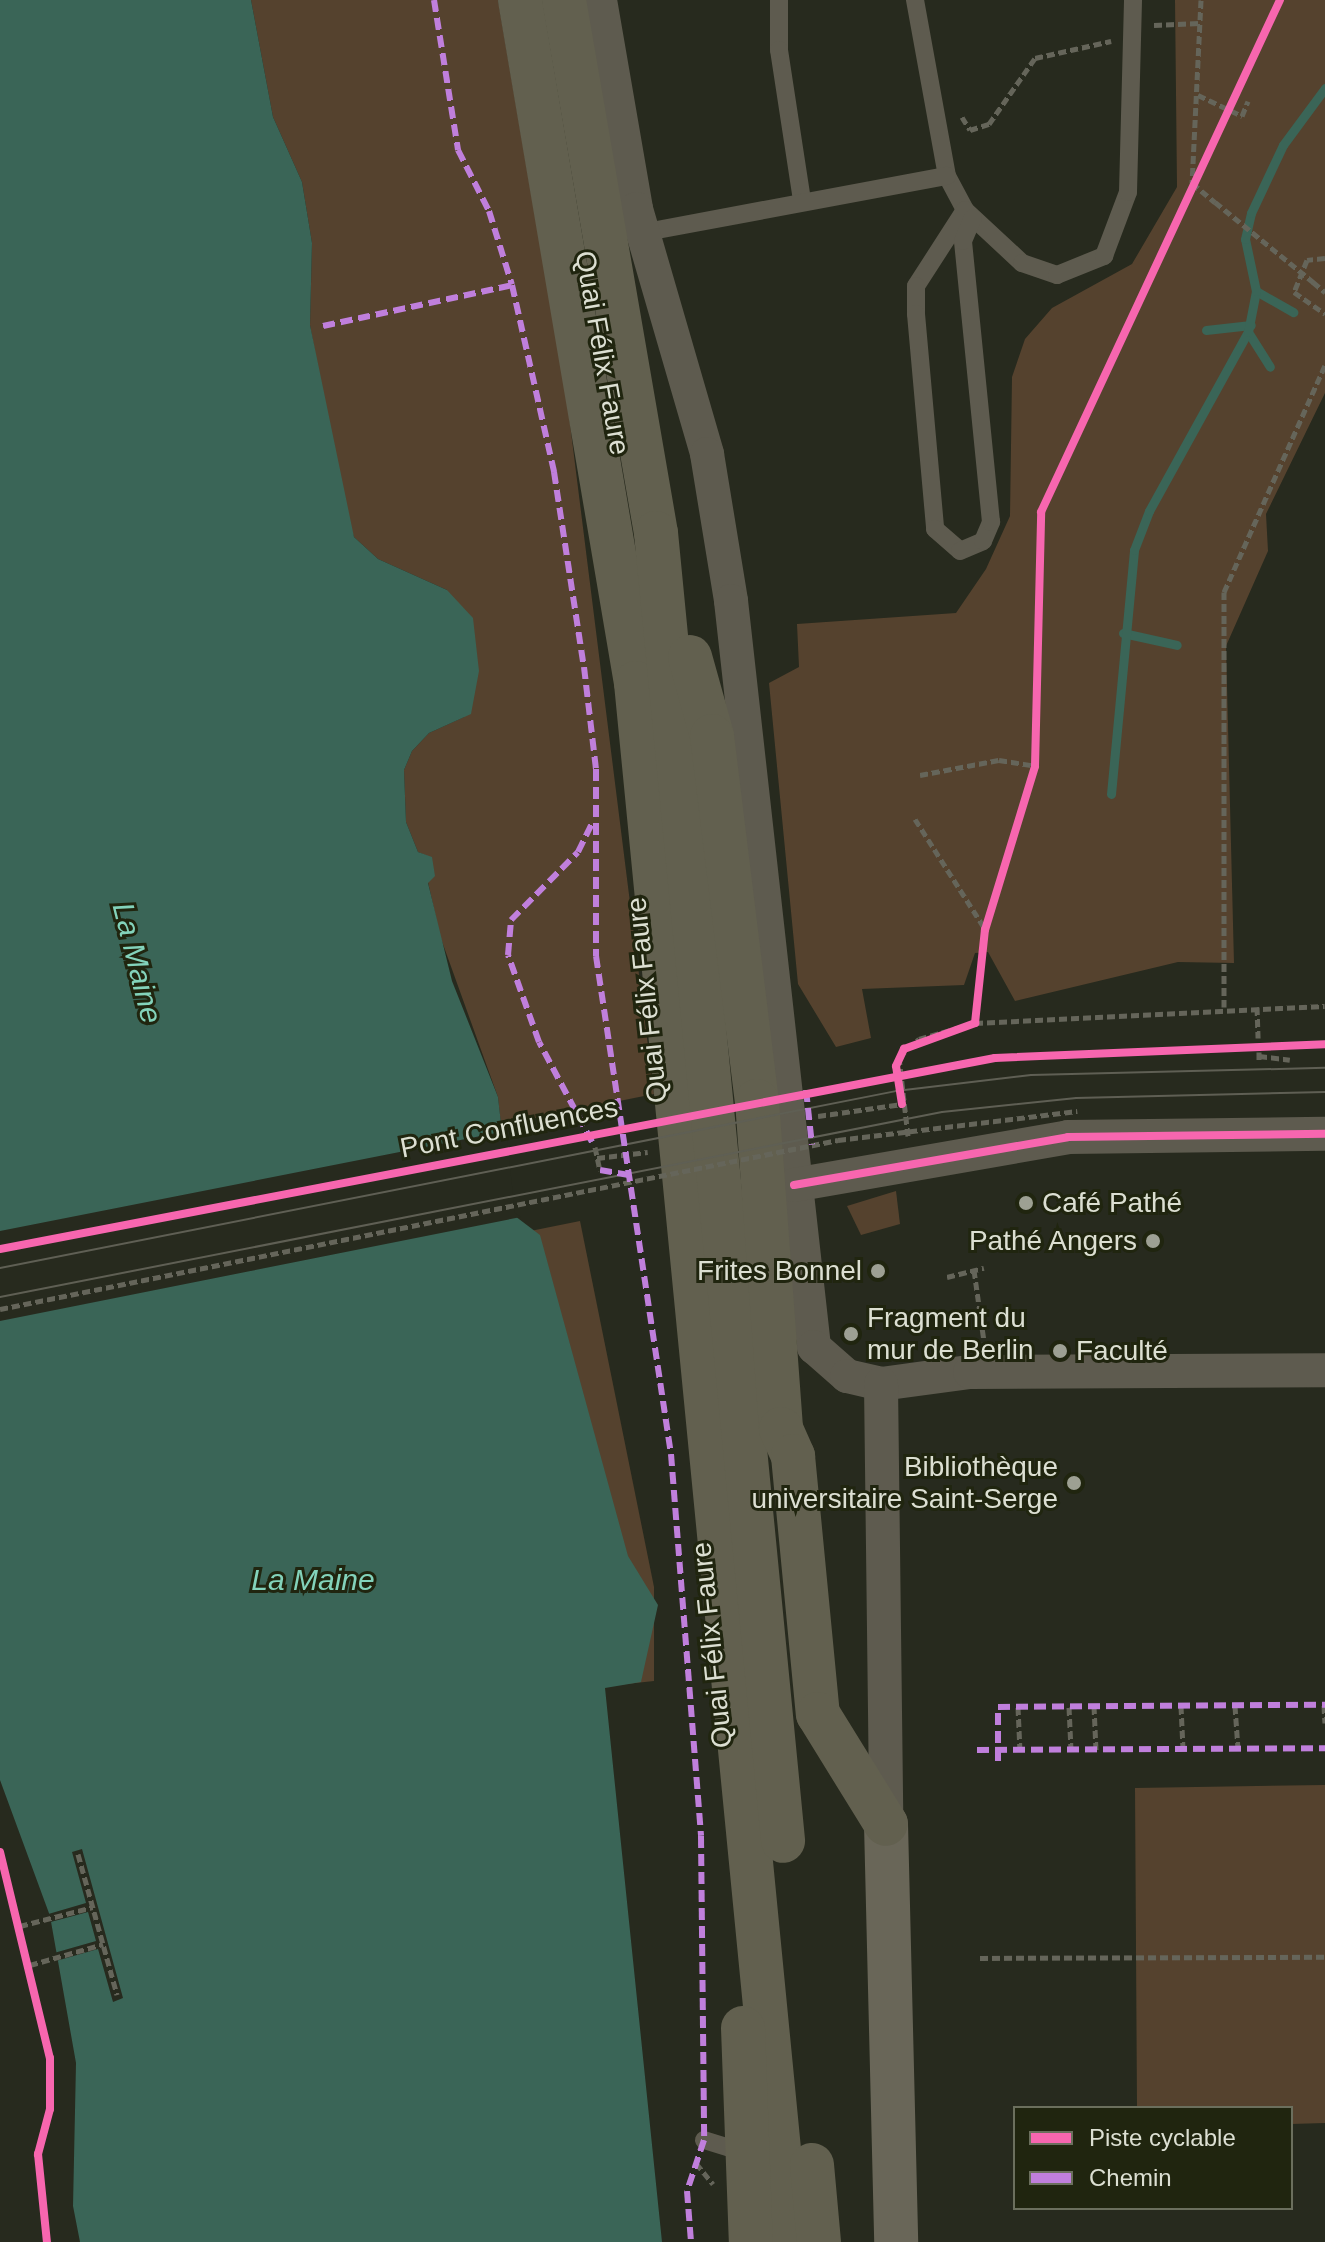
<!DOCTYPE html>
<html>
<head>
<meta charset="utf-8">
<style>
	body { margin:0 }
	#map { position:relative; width:1325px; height:2242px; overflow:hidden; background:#272a1e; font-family:Arial,sans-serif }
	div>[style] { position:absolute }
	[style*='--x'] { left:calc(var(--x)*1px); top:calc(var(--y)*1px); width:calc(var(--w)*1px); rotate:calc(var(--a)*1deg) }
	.green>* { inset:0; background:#55422e }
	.water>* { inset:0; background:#3a6557 }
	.pier>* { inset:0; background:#272a1e }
	.stream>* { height:9px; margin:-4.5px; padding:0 4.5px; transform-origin:4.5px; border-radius:4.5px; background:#3a6557 }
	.path>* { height:5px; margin-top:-2.5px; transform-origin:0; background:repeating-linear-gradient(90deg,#65655a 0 8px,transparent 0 12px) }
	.lane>* { height:18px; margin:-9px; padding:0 9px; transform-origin:9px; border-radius:9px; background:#5e5b4f }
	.street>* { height:34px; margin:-17px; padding:0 17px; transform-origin:17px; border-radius:17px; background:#5e5b4f }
	.secondary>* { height:44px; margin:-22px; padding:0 22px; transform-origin:22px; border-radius:22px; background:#696658 }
	.highway>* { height:44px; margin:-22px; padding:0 22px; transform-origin:22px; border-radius:22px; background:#62604f }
	.tram>* { height:2px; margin:-1px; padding:0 1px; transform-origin:1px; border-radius:1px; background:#5f5f54 }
	.path-bridge>* { height:5px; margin-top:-2.5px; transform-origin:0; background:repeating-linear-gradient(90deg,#65655a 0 8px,transparent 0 12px) }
	.quiet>* { height:6px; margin-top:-3px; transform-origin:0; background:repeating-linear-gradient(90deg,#c07fdc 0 12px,transparent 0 18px) }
	.cycleway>* { height:8px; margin:-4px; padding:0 4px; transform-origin:4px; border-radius:4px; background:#f766af }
	.dots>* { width:22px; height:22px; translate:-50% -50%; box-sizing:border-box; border:4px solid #20250f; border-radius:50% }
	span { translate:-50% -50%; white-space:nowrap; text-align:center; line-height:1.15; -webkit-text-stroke:6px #20250f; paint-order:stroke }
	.street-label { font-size:28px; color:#dcdfd2 }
	.poi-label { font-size:28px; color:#dcdfd2 }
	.left { translate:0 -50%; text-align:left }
	.right { translate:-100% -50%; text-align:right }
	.water-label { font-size:30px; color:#83d3bb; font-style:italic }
	.legend { position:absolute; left:1013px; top:2106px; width:280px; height:104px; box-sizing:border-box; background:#20250f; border:2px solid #6b6f5d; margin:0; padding:10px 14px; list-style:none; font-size:24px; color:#dcdfd2 }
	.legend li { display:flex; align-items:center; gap:16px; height:40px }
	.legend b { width:40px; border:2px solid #6b6f5d }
</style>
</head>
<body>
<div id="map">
	<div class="green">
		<div style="clip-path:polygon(251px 0,498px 0,568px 408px,654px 1094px,501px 1125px,498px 1097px,440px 936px,428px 882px,432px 858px,418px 852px,406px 822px,404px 770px,412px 751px,429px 733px,464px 717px,447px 590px,378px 559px,354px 537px,343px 505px,310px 325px,312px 243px,302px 182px,273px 117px)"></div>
		<div style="clip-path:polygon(1175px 0,1325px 0,1325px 393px,1266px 514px,1268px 551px,1226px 646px,1234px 963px,1178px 962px,1015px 1001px,988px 952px,975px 953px,964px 985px,862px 989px,871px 1038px,836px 1047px,798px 984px,769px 683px,799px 667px,797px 624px,956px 613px,986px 569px,1010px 516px,1012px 377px,1025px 339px,1052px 308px,1132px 264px,1177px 187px)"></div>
		<div style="clip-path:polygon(896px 1191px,900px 1224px,861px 1235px,847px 1206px)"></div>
		<div style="clip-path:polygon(580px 1221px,654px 1587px,654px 1681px,617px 1685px,466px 1244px)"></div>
		<div style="clip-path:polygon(1325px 1785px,1325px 2123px,1291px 2124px,1291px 2108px,1137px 2108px,1135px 1788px)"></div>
	</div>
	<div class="water">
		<div style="clip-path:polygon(0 0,251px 0,273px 117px,302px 182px,312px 243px,310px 325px,354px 537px,378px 559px,447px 590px,473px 618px,479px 671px,471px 714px,429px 733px,412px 751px,404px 770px,406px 822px,418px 852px,432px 857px,435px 876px,428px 883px,452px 981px,498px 1097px,511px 1213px,540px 1235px,628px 1556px,658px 1605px,641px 1682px,605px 1688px,662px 2242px,80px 2242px,73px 2206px,76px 2063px,50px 1916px,0 1780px)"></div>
	</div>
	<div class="pier">
		<div style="clip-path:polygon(506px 1131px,515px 1213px,521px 1217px,0 1321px,0 1231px)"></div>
		<div style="clip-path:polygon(82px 1849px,123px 1998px,113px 2002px,98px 1949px,56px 1961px,54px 1953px,96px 1941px,88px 1912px,47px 1923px,45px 1915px,86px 1903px,72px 1852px)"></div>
	</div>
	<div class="stream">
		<div style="--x:1256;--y:291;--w:43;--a:29.6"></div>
		<div style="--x:1206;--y:330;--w:45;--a:-6.3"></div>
		<div style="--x:1248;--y:332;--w:41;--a:57.8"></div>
		<div style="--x:1123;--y:633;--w:55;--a:12.5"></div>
		<div style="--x:1111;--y:794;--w:245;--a:-84.6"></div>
		<div style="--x:1134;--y:550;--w:42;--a:-69"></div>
		<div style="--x:1149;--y:511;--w:205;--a:-61.1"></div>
		<div style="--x:1248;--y:332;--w:42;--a:-79"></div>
		<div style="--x:1256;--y:291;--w:53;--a:-101.9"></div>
		<div style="--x:1245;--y:239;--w:27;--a:-77"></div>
		<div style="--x:1251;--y:213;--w:75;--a:-64.8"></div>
		<div style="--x:1283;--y:145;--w:71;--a:-53.6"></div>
	</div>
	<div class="path">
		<div style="--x:1201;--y:0;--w:183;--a:92.8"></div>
		<div style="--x:1192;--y:183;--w:30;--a:40"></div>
		<div style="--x:1154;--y:25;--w:46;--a:-2.5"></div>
		<div style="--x:1198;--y:95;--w:49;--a:25.5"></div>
		<div style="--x:1242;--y:116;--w:16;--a:-68"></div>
		<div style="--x:962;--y:117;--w:15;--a:58"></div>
		<div style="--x:970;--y:130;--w:20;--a:-18"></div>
		<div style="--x:989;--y:124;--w:80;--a:-55.1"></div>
		<div style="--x:1035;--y:58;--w:78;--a:-12.6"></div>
		<div style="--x:1325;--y:258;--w:18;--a:174"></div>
		<div style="--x:1307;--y:260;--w:35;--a:112"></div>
		<div style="--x:1294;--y:292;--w:38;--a:35"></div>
		<div style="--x:1313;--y:282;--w:16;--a:40"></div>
		<div style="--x:920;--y:775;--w:80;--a:-10.8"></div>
		<div style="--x:999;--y:760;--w:36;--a:9"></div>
		<div style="--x:915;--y:819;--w:130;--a:57.5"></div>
		<div style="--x:1224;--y:1007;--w:415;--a:-90"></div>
		<div style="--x:1224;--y:592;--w:248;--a:-66"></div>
		<div style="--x:1257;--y:1007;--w:31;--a:88"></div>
		<div style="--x:975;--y:1023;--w:350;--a:-2.8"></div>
		<div style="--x:1259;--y:1052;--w:11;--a:90"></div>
		<div style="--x:1259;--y:1056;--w:31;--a:7"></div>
		<div style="--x:818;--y:1116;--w:85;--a:-8.1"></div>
		<div style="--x:908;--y:1136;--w:80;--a:-96.5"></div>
		<div style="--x:899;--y:1057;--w:27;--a:-42"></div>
		<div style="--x:919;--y:1039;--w:58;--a:-15.9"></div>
		<div style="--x:975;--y:1023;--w:94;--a:-83.9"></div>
		<div style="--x:985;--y:930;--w:171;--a:-73"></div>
		<div style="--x:1035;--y:766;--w:254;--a:-88.6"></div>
		<div style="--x:1041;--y:512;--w:565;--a:-64.98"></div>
		<div style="--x:595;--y:1147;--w:24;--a:78"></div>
		<div style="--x:597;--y:1158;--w:51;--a:-6.7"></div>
		<div style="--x:974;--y:1270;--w:72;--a:82"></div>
		<div style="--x:947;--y:1277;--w:38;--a:-14"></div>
		<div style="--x:1324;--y:1705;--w:18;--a:87"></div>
		<div style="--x:1094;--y:1706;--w:44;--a:87.4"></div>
		<div style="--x:1181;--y:1706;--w:43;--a:87.3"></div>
		<div style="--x:1235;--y:1706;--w:43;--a:86"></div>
		<div style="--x:1018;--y:1707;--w:44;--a:87.4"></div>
		<div style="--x:1069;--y:1707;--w:43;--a:87.3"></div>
		<div style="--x:0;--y:1852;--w:212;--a:76.4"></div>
		<div style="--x:50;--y:2058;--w:51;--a:90"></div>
		<div style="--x:50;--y:2109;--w:47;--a:104.9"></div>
		<div style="--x:38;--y:2154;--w:88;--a:84.2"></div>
		<div style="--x:78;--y:1854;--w:146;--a:74.5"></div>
		<div style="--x:20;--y:1926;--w:75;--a:-14.6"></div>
		<div style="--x:980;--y:1958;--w:345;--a:-0.2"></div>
		<div style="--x:30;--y:1965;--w:76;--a:-16"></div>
		<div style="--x:696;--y:2163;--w:27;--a:51"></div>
	</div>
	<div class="lane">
		<div style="--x:779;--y:0;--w:50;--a:90"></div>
		<div style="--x:779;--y:50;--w:153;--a:81.3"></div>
		<div style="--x:915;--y:0;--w:179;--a:79.7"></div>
		<div style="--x:947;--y:176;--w:38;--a:62"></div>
		<div style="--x:965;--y:210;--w:78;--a:42.9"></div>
		<div style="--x:1022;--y:263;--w:37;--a:19"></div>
		<div style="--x:1057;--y:275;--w:51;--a:-22"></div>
		<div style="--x:1104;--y:256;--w:68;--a:-69.4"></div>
		<div style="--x:1128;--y:192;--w:192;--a:-88.5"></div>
		<div style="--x:965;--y:210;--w:90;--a:122.8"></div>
		<div style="--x:916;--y:286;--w:28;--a:90"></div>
		<div style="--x:916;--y:314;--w:216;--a:84.9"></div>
		<div style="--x:935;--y:529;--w:33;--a:41"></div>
		<div style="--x:960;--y:551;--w:25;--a:-23"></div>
		<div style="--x:983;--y:541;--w:21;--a:-67"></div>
		<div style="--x:991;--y:522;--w:282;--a:-95.7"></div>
		<div style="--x:963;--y:241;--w:25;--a:-67"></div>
		<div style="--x:641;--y:233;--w:311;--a:-10.6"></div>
		<div style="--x:704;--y:2140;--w:44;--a:17.2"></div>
	</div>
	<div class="street">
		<div style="--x:600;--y:0;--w:212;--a:80.2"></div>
		<div style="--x:636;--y:209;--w:255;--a:73.8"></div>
		<div style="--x:707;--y:454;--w:149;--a:80.7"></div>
		<div style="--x:731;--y:601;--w:751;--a:83.65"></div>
		<div style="--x:814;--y:1347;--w:44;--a:41.3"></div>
		<div style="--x:847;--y:1376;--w:35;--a:13"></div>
		<div style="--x:881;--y:1384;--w:90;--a:-7.7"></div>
		<div style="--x:970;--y:1372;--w:355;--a:-0.3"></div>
		<div style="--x:794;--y:1185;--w:278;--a:-9.9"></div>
		<div style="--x:1068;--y:1137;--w:257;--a:-0.7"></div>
		<div style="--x:881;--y:1384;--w:440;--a:89.3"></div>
	</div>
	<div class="secondary">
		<div style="--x:886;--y:1824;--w:418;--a:88.6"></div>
	</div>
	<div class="highway">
		<div style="--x:520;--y:0;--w:693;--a:80.36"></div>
		<div style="--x:636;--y:683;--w:1566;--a:84.43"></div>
		<div style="--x:564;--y:0;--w:541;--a:80.21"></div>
		<div style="--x:656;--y:533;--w:1314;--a:84.45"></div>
		<div style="--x:690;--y:657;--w:82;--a:74.4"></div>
		<div style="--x:712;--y:736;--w:368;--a:83"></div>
		<div style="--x:757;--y:1101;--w:329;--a:85.8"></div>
		<div style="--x:781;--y:1429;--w:30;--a:66"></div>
		<div style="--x:793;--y:1456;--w:259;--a:84.5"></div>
		<div style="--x:818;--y:1714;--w:129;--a:58.3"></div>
		<div style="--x:743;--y:2028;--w:214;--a:87.9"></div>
		<div style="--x:812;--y:2165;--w:77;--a:84.8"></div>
	</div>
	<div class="tram">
		<div style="--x:0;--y:1268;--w:913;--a:-11.17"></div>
		<div style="--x:896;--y:1091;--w:136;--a:-6.8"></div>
		<div style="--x:1031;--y:1075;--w:294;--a:-1.4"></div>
		<div style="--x:0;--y:1297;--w:960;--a:-11.11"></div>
		<div style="--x:942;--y:1112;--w:135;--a:-6"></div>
		<div style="--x:1076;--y:1098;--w:249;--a:-1.4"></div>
	</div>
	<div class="path-bridge">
		<div style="--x:1215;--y:202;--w:127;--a:39.2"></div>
		<div style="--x:0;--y:1309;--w:855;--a:-11.4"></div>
		<div style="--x:838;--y:1140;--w:241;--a:-6.9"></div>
	</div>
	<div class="quiet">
		<div style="--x:434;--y:0;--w:152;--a:80.9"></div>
		<div style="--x:458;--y:150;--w:68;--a:63.1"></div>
		<div style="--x:489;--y:211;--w:77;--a:72.7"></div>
		<div style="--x:512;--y:285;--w:192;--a:77.3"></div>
		<div style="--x:554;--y:472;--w:197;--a:81.3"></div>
		<div style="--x:584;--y:667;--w:103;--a:83.3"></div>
		<div style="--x:596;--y:769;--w:187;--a:90"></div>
		<div style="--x:596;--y:956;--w:504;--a:81.44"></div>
		<div style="--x:671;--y:1454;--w:383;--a:85.5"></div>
		<div style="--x:701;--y:1836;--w:304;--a:89.4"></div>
		<div style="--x:704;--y:2140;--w:54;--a:108.4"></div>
		<div style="--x:687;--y:2191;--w:51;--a:85.5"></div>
		<div style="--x:323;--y:326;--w:193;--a:-12.2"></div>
		<div style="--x:806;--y:1090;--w:55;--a:83.8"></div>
		<div style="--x:592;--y:1142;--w:113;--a:-117.9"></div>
		<div style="--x:539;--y:1042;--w:92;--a:-109.6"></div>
		<div style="--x:508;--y:955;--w:35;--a:-85"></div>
		<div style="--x:511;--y:920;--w:95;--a:-45.4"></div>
		<div style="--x:578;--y:852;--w:34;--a:-64"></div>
		<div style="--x:600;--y:1170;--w:35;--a:10"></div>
		<div style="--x:977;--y:1750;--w:348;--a:-0.3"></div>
		<div style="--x:998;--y:1761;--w:54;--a:-90"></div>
		<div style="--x:998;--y:1707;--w:327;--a:-0.4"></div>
	</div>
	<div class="cycleway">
		<div style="--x:902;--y:1104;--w:38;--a:-99"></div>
		<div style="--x:896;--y:1066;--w:19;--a:-65"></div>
		<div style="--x:904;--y:1049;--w:76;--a:-20.1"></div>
		<div style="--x:975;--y:1023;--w:94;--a:-83.9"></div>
		<div style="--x:985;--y:930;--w:171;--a:-73"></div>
		<div style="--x:1035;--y:766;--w:254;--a:-88.6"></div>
		<div style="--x:1041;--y:512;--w:565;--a:-64.98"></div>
		<div style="--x:794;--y:1185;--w:278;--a:-9.9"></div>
		<div style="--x:1068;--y:1137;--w:257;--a:-0.7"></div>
		<div style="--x:0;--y:1249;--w:1013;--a:-10.87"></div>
		<div style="--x:995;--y:1058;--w:330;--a:-2.4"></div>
		<div style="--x:0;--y:1852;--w:212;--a:76.4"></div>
		<div style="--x:50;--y:2058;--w:51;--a:90"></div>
		<div style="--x:50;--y:2109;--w:47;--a:104.9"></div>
		<div style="--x:38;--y:2154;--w:88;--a:84.2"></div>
	</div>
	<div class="dots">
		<div style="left:1026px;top:1203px;background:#9da093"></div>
		<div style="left:1153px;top:1241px;background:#9da093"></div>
		<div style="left:878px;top:1271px;background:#9da093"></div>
		<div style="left:851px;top:1334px;background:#9da093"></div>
		<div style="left:1060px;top:1351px;background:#9da093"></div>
		<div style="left:1074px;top:1483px;background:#9da093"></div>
	</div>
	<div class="street-label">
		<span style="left:602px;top:353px;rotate:80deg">Quai Félix Faure</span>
		<span style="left:647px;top:1000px;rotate:-96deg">Quai Félix Faure</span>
		<span style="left:509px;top:1128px;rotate:-11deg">Pont Confluences</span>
		<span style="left:712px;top:1645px;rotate:-96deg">Quai Félix Faure</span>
	</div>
	<div class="poi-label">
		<span class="left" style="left:1042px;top:1203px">Café Pathé</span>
		<span class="right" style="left:1137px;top:1241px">Pathé Angers</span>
		<span class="right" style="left:862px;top:1271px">Frites Bonnel</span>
		<span class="left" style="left:867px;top:1334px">Fragment du<br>mur de Berlin</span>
		<span class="left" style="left:1076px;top:1351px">Faculté</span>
		<span class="right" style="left:1058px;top:1483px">Bibliothèque<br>universitaire Saint-Serge</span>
	</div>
	<div class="water-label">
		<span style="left:137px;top:963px;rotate:76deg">La Maine</span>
		<span style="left:313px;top:1580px">La Maine</span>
	</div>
	<ul class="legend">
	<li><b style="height:10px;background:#f766af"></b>Piste cyclable</li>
	<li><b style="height:10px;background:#c07fdc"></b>Chemin</li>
	</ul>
</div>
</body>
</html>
